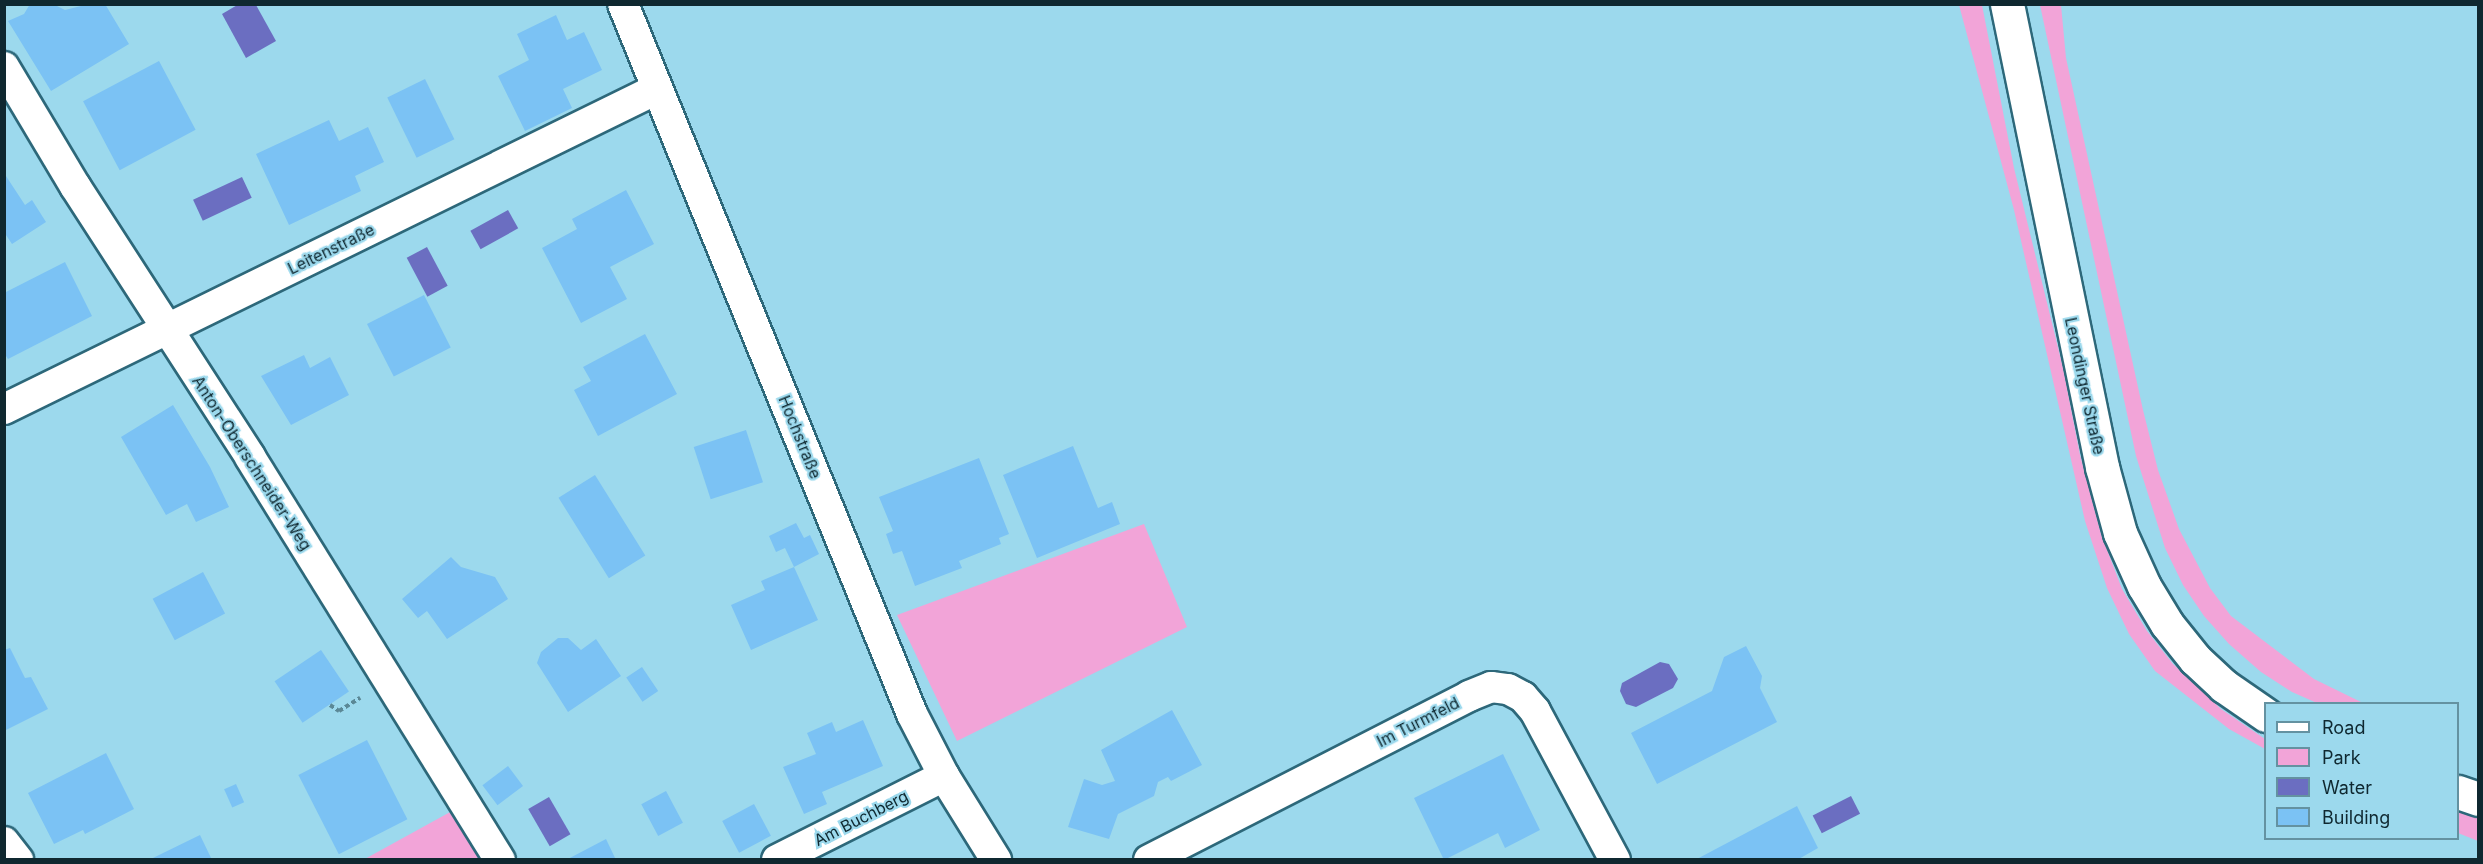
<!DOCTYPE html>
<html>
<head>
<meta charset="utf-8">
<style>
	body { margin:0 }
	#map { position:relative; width:2483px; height:864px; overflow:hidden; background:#9cd9ed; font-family:Inter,sans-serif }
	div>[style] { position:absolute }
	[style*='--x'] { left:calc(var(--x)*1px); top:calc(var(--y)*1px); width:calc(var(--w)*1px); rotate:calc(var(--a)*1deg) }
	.green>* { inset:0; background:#f2a4d8 }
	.water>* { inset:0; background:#6b6ec1; transform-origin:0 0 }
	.building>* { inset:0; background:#7bc2f4; transform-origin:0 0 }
	.path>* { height:4px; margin-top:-2px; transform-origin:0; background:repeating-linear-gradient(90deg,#5b8896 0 4.5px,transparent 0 7.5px) }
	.roads { filter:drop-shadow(2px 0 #2d687a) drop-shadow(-2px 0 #2d687a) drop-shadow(0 2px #2d687a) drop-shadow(0 -2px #2d687a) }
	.street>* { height:30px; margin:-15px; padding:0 15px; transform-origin:15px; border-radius:15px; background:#fff }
	.secondary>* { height:33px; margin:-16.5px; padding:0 16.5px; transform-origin:16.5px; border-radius:16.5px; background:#fff }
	span { translate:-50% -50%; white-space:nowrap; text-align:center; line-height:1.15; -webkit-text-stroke:4.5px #9cd9ed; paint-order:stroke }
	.street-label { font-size:16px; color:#0f2830 }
	.frame { position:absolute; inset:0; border:6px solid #0f2830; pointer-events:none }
	.legend { position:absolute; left:2264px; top:702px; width:195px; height:138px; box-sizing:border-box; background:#9cd9ed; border:2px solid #6492a1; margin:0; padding:8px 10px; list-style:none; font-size:18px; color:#0f2830 }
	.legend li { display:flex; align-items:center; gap:12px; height:30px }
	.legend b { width:30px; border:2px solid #6492a1 }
</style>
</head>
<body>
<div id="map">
	<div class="green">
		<div style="clip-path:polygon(1959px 5px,1982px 5px,2014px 168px,2063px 368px,2080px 455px,2101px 534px,2122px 589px,2147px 631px,2173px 664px,2221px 709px,2265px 739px,2265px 749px,2229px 729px,2155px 671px,2129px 634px,2107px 588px,2085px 521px,2014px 210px)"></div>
		<div style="clip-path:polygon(2040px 5px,2061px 5px,2066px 58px,2143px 410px,2158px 470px,2179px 529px,2210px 588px,2231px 616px,2314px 679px,2363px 703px,2317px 703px,2292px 692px,2261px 672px,2229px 644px,2204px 616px,2183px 585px,2165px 548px,2136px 456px)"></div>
		<div style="clip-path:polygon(1144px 524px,1187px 627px,957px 741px,897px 615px)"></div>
		<div style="clip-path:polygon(452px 811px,485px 860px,363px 860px)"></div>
		<div style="clip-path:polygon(2458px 811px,2478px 818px,2478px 841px,2458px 833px)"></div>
	</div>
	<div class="water">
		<div style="clip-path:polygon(239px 4px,256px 5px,276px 41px,246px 58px,222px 14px)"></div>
		<div style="left:242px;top:177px;width:23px;height:54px;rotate:65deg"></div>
		<div style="left:508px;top:210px;width:21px;height:43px;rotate:61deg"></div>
		<div style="left:427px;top:247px;width:44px;height:23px;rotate:62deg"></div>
		<div style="clip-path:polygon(1660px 662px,1669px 664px,1678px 679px,1673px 688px,1636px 707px,1626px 704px,1620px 691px,1622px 683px)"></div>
		<div style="left:1851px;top:796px;width:20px;height:43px;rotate:63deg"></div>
		<div style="left:549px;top:797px;width:43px;height:24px;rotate:60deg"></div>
	</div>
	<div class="building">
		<div style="clip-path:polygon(30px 4px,53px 4px,65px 10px,89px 4px,105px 4px,129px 44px,51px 91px,8px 21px,24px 14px)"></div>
		<div style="clip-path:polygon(556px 15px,567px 40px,584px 32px,602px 70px,563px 89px,572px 108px,525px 131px,498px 76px,529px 60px,517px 34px)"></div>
		<div style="left:159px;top:61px;width:78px;height:86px;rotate:62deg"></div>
		<div style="left:425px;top:79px;width:67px;height:42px;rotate:64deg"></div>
		<div style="clip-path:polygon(329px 120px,339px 141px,368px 127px,384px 162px,355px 176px,361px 191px,289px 225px,256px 154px)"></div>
		<div style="clip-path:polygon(4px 173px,25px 205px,32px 200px,46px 222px,12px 244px,4px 232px)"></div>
		<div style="clip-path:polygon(626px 190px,654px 244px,610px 267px,627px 299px,581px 323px,542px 248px,577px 229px,572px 219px)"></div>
		<div style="clip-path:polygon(65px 262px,92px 316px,8px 359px,4px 353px,4px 293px)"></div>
		<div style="left:424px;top:295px;width:59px;height:64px;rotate:63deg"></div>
		<div style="clip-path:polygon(645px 334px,677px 394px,598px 436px,574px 390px,591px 381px,583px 367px)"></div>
		<div style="clip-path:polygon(304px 355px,310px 368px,330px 357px,349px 395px,291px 425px,261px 376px)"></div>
		<div style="clip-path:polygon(173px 405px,210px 467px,229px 507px,196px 522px,187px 504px,166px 515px,121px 437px)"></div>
		<div style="left:746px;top:430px;width:55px;height:55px;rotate:72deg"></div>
		<div style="clip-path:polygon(1073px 446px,1098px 508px,1112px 502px,1120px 524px,1037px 558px,1003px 475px)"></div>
		<div style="clip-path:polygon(979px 458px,1009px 534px,999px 538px,1001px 544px,959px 561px,962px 568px,915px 586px,902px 551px,893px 554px,886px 534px,893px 531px,879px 497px)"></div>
		<div style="left:595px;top:475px;width:95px;height:43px;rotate:58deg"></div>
		<div style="clip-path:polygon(796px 523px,804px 538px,810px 535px,819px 554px,794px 567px,785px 548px,776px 552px,769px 536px)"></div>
		<div style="clip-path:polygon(451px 557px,461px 567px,495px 577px,508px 599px,447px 639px,427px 611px,418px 618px,402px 599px)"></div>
		<div style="clip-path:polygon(794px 567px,818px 620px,751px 650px,731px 605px,765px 590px,761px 581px)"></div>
		<div style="left:203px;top:572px;width:47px;height:57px;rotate:62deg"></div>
		<div style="clip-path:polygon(558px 638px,568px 638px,581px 650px,596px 639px,621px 676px,568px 712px,537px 663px,541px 652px)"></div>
		<div style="clip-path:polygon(1746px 646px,1762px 676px,1760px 688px,1777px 722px,1657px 784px,1631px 733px,1712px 691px,1724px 657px)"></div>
		<div style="clip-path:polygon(10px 648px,25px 678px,31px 677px,48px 709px,4px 731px,4px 650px)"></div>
		<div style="left:321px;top:650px;width:50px;height:56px;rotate:56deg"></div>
		<div style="left:642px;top:667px;width:29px;height:19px;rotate:56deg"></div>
		<div style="clip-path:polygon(1172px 710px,1202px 765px,1171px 781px,1168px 777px,1158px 782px,1154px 796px,1118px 814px,1109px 839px,1068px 827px,1084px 779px,1102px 785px,1115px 781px,1101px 750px)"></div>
		<div style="clip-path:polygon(863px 720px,883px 766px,822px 792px,827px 804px,804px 814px,783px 767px,816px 754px,807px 733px,832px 722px,836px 732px)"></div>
		<div style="left:367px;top:740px;width:89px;height:77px;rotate:63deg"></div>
		<div style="clip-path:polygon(106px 753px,134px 809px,85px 834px,83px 830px,54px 844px,28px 793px)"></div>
		<div style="clip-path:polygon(1503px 754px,1540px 830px,1505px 848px,1498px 833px,1444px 860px,1414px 798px)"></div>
		<div style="left:508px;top:766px;width:25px;height:32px;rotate:53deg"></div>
		<div style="left:236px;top:784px;width:20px;height:13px;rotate:66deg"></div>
		<div style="left:666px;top:791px;width:36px;height:28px;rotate:62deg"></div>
		<div style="left:754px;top:804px;width:36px;height:36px;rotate:62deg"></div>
		<div style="clip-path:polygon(1797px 806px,1818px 848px,1797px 860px,1695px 860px)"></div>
		<div style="clip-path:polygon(200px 835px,212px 860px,149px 860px,157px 856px)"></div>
		<div style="clip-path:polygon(606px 839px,616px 860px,566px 860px)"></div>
	</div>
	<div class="path">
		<div style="--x:330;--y:705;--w:11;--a:34"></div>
		<div style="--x:339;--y:711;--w:25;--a:-32"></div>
	</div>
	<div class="roads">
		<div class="street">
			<div style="--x:623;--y:4;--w:767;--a:67.85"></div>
			<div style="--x:912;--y:714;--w:70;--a:62.7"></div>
			<div style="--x:944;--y:776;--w:99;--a:58.2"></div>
			<div style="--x:4;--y:67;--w:139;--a:59.2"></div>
			<div style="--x:75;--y:186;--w:323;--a:57.1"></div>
			<div style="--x:250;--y:457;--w:474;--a:58.2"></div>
			<div style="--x:4;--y:409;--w:727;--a:-26.11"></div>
			<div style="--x:4;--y:842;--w:23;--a:52"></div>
			<div style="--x:777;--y:860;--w:187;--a:-26.7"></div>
			<div style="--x:1149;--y:860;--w:360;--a:-27.1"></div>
			<div style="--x:1469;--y:696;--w:24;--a:-22"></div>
			<div style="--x:1491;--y:687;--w:17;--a:7"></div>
			<div style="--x:1508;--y:689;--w:17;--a:28"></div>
			<div style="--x:1523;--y:697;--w:18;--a:49"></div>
			<div style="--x:1535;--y:711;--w:169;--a:61.8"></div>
		</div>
		<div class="secondary">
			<div style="--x:2007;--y:4;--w:473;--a:78.4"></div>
			<div style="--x:2102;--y:467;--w:68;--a:74.7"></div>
			<div style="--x:2120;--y:533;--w:58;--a:65.6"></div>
			<div style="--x:2144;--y:586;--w:44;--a:58.8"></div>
			<div style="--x:2167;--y:624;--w:45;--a:51.3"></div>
			<div style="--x:2195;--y:659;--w:40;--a:43"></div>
			<div style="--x:2224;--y:686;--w:51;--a:34.6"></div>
			<div style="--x:2458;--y:792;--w:21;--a:19"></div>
		</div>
	</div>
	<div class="street-label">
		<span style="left:331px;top:249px;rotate:-26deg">Leitenstraße</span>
		<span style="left:2085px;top:386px;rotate:78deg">Leondinger Straße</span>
		<span style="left:800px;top:437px;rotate:68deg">Hochstraße</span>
		<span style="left:252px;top:463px;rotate:57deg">Anton-Oberschneider-Weg</span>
		<span style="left:1418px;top:722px;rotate:-27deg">Im Turmfeld</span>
		<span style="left:861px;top:818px;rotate:-27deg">Am Buchberg</span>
	</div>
	<div class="frame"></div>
	<ul class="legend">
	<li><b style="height:8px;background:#fff"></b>Road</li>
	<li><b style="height:16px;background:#f2a4d8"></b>Park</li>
	<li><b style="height:16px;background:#6b6ec1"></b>Water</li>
	<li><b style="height:16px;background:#7bc2f4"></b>Building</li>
	</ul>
</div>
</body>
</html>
